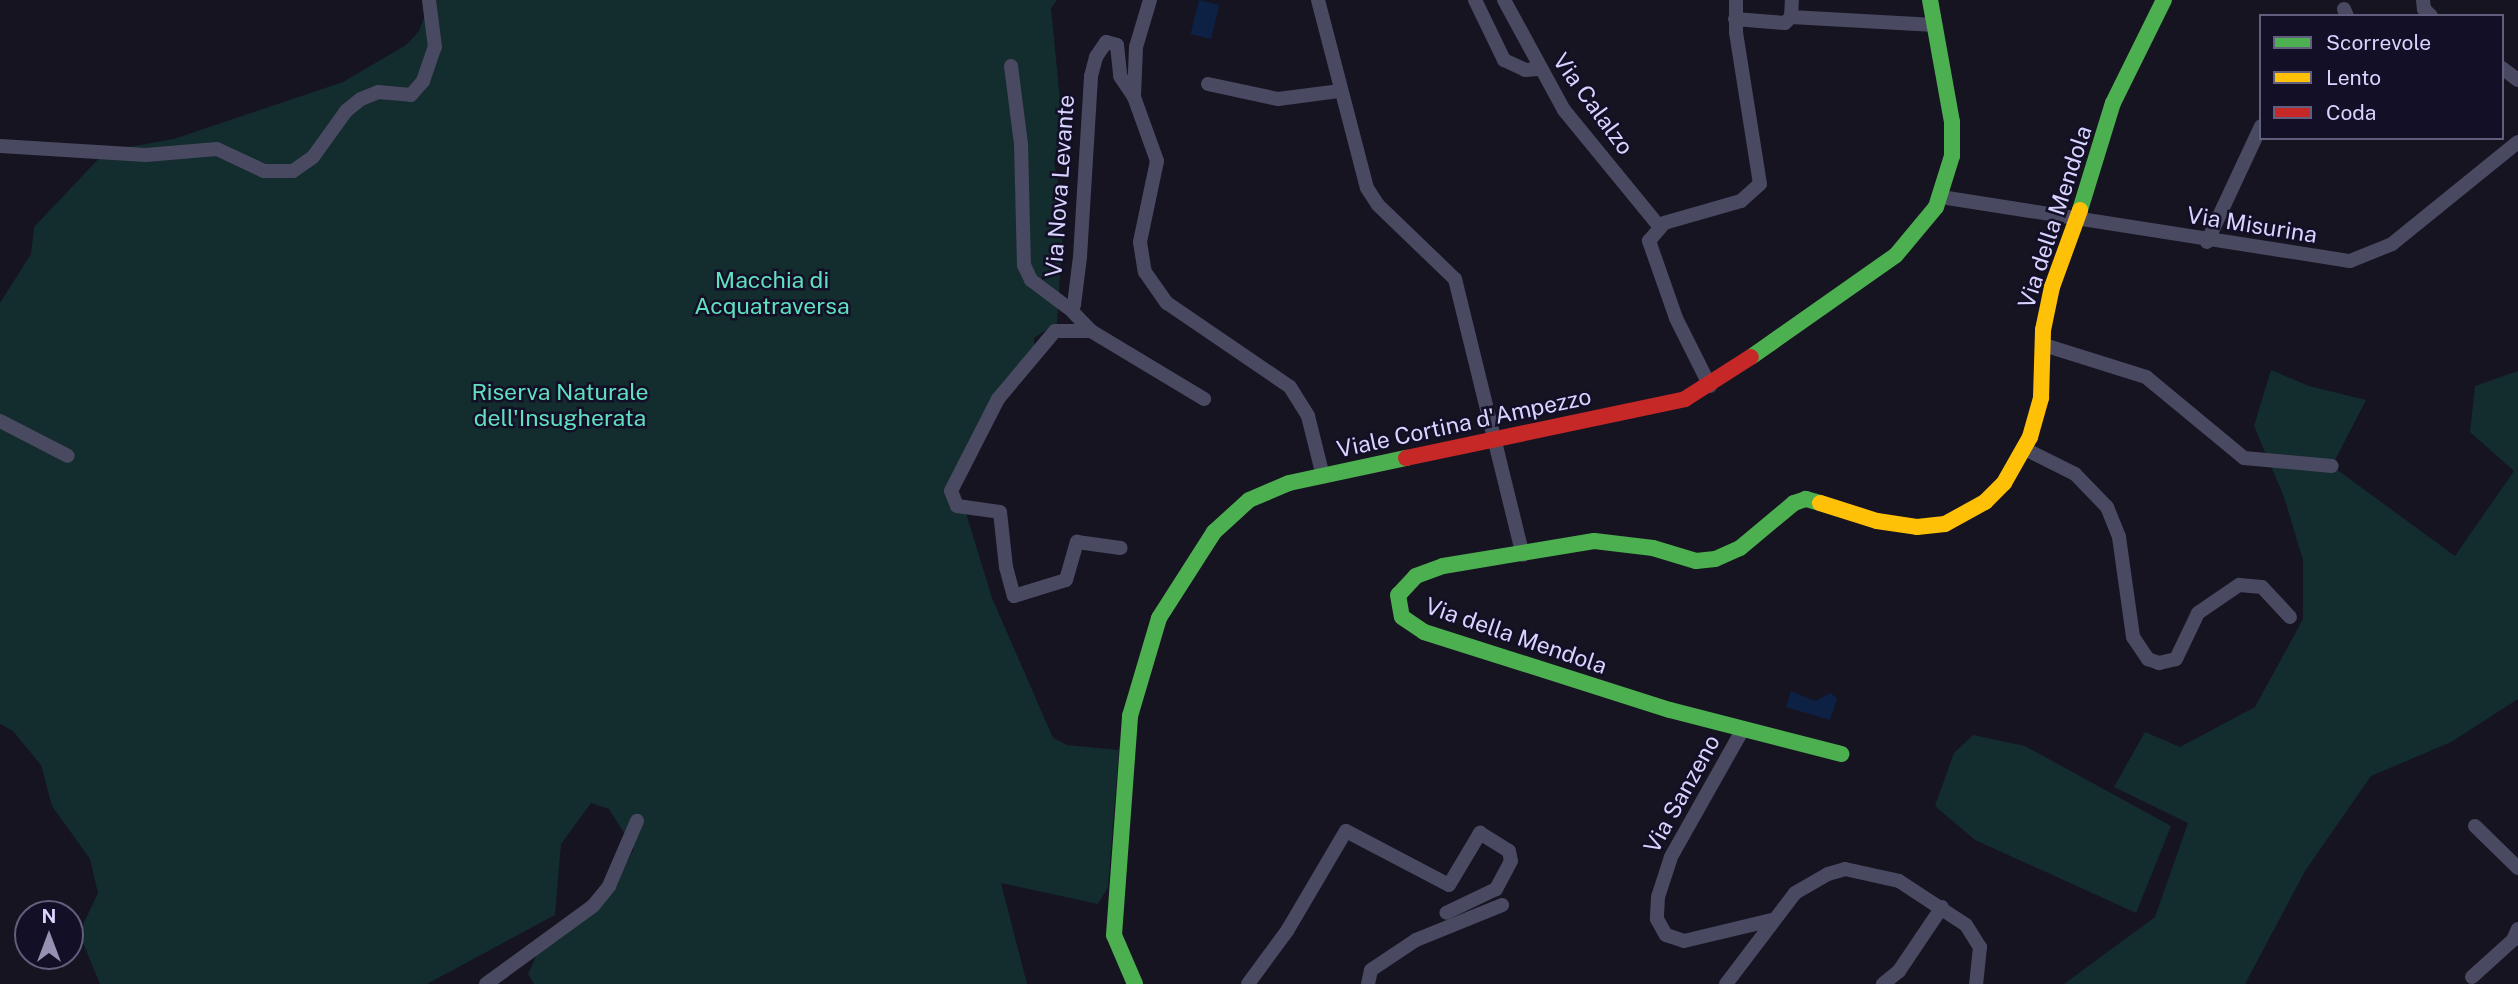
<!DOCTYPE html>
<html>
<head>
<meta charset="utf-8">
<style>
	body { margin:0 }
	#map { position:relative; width:2518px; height:984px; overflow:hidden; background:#161421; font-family:"Public Sans",sans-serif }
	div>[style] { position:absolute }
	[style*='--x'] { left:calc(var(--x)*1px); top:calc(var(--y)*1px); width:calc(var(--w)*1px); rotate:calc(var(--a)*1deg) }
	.green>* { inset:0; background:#132c2d }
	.water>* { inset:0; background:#0d2144; transform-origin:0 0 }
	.street>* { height:14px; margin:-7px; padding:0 7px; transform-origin:7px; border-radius:7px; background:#4a4962 }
	.fast>* { height:16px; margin:-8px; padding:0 8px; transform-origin:8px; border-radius:8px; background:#4caf50 }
	.slow>* { height:16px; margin:-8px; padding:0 8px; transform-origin:8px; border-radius:8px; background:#ffc107 }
	.jam>* { height:16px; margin:-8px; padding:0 8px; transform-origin:8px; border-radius:8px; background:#c62828 }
	span { translate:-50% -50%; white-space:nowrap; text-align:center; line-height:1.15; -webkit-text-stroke:5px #130f26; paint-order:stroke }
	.street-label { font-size:23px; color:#d9d4ff }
	.park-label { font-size:23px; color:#5fe0c0 }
	.legend { position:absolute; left:2259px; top:14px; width:245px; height:126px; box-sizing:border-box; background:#130f26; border:2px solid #625e7d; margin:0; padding:9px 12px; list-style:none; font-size:21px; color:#d9d4ff }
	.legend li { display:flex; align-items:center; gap:14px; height:35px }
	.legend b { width:35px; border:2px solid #625e7d }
	.north { position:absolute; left:14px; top:900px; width:70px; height:70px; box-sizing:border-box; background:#130f26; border:2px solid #625e7d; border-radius:50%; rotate:0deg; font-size:19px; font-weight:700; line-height:28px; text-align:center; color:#d9d4ff }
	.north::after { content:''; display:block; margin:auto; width:24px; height:32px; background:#9591b1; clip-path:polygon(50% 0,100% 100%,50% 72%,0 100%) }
</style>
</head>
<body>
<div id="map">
	<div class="green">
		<div style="clip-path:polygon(431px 0,1057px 0,1051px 8px,1063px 130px,1054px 163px,1064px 210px,1057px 323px,1034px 338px,1035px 355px,955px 477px,992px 598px,1053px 738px,1067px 745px,1119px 750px,1108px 887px,1098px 904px,1001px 883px,1027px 984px,534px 984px,528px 974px,539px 950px,604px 903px,634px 849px,609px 809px,591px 803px,561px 844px,555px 915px,427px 984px,100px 984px,79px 933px,98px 893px,90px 859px,52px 806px,41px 765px,13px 731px,0 724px,0 303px,31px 254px,34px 227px,106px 151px,174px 139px,343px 82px,406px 45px,419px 31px)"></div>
		<div style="clip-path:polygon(2271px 370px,2309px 386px,2366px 400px,2332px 466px,2455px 556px,2514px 471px,2470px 432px,2475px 386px,2518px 371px,2518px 699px,2451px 742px,2371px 776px,2305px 871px,2245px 984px,2064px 984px,2155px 917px,2188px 823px,2114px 787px,2145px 732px,2180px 747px,2255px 707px,2303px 619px,2303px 560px,2284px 497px,2254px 426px)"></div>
		<div style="clip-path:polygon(1973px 735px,2025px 746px,2171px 826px,2136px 913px,1975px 840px,1935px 806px,1954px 753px)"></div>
	</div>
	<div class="water">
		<div style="left:1199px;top:0;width:21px;height:35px;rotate:14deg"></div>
		<div style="clip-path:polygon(1791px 691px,1815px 701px,1831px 693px,1837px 699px,1830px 720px,1786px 707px)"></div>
	</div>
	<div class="street">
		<div style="--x:1150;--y:0;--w:49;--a:106.6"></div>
		<div style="--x:1136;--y:47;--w:50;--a:92.3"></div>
		<div style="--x:1134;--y:97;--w:68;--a:70.2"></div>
		<div style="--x:1157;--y:161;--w:83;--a:101.9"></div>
		<div style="--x:1140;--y:242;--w:30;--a:81"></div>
		<div style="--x:1145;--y:272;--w:38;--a:55"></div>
		<div style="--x:1167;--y:303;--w:149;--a:34.3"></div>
		<div style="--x:1290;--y:387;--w:34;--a:58"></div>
		<div style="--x:1308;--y:416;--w:62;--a:76"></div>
		<div style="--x:1318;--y:0;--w:194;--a:75.4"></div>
		<div style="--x:1367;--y:188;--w:20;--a:57"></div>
		<div style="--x:1378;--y:205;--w:107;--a:43.9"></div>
		<div style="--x:1455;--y:279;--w:284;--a:76.2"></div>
		<div style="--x:1475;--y:0;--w:67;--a:64.2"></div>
		<div style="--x:1504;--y:60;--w:23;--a:25"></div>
		<div style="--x:1525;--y:70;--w:13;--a:-4"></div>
		<div style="--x:1504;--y:0;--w:125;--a:61.4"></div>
		<div style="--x:1564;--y:110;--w:150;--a:50.7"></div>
		<div style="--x:2423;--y:0;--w:9;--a:84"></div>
		<div style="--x:2424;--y:9;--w:10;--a:45"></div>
		<div style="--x:2344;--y:9;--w:8;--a:67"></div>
		<div style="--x:1791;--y:17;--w:17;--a:-87"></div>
		<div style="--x:1735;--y:19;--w:50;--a:4.6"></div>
		<div style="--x:1785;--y:23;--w:8;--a:-45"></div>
		<div style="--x:1791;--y:17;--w:144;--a:3.2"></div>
		<div style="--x:1011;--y:66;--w:79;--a:82.7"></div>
		<div style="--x:1021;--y:144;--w:121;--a:88.6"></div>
		<div style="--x:1024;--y:265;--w:17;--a:65"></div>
		<div style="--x:1031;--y:280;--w:45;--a:36.9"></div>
		<div style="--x:1067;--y:307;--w:7;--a:-16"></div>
		<div style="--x:1074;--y:305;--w:48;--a:-82.9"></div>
		<div style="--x:1080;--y:257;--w:181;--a:-86.5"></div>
		<div style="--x:1091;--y:76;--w:20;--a:-75"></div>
		<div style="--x:1096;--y:57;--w:18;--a:-56"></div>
		<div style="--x:1106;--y:42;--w:11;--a:15"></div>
		<div style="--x:1117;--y:45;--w:31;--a:84"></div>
		<div style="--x:1120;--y:76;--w:25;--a:56"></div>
		<div style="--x:2502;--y:68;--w:20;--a:37"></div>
		<div style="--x:1208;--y:84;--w:72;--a:12.1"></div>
		<div style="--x:1278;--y:99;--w:63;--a:-7.4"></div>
		<div style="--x:0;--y:146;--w:146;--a:3.5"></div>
		<div style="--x:146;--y:155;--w:71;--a:-4.8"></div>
		<div style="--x:217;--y:149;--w:52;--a:25.1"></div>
		<div style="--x:264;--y:171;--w:29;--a:0"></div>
		<div style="--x:293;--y:171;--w:24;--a:-35"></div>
		<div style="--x:313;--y:157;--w:57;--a:-54.3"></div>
		<div style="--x:346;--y:111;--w:19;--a:-39"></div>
		<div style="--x:361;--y:99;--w:18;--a:-22"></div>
		<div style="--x:378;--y:92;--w:33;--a:5"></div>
		<div style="--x:411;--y:95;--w:18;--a:-49"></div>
		<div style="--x:423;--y:81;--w:36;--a:-71"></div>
		<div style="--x:435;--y:47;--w:47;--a:-97.3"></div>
		<div style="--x:1941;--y:197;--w:414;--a:8.9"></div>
		<div style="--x:2350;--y:261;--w:45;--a:-22"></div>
		<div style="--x:2392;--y:244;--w:162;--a:-39"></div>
		<div style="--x:2207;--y:242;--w:128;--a:-65"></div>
		<div style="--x:1068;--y:307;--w:33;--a:46"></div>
		<div style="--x:1091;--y:331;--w:132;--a:31"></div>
		<div style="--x:1091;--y:331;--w:36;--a:180"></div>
		<div style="--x:1055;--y:331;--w:89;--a:130"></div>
		<div style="--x:998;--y:399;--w:103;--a:117.1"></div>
		<div style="--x:951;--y:491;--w:16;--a:68"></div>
		<div style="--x:957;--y:506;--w:43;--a:7.9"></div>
		<div style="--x:1000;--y:512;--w:55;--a:83.8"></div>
		<div style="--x:1006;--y:567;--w:30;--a:75"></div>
		<div style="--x:1014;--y:596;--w:54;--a:-17.1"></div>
		<div style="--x:1066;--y:580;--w:40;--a:-74"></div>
		<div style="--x:1077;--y:542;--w:44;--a:7.8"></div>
		<div style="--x:2044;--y:345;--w:107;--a:17.4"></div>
		<div style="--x:2146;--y:377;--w:127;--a:39.6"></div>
		<div style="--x:2244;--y:458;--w:88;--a:5.2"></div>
		<div style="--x:1710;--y:386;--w:76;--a:-116.6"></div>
		<div style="--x:1676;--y:318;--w:82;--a:-109.3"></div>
		<div style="--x:1649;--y:241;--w:23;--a:-50"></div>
		<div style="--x:1664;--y:223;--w:80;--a:-15.9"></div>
		<div style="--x:1741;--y:201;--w:25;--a:-42"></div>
		<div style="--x:1760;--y:184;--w:154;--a:-99"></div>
		<div style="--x:1736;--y:32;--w:32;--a:-90"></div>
		<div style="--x:0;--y:421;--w:76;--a:27.2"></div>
		<div style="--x:2025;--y:449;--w:56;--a:26.6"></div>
		<div style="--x:2075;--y:474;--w:46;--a:45.9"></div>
		<div style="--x:2107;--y:507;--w:32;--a:68"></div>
		<div style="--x:2119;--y:537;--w:101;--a:82"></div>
		<div style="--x:2133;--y:637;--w:27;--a:56"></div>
		<div style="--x:2148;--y:659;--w:12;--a:20"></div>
		<div style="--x:2159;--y:663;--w:17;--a:-13"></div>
		<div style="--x:2176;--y:659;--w:51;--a:-64.4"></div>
		<div style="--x:2198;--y:613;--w:50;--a:-34.3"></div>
		<div style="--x:2239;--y:585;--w:23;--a:5"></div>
		<div style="--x:2262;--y:587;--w:41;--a:47"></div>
		<div style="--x:1743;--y:729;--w:147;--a:119.4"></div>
		<div style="--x:1671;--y:857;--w:42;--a:108"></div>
		<div style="--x:1658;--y:897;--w:22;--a:93"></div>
		<div style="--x:1657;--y:919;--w:18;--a:61"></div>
		<div style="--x:1666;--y:935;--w:19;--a:18"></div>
		<div style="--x:1684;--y:941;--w:90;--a:-13.4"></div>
		<div style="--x:2475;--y:826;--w:60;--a:44.3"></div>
		<div style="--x:2472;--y:977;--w:55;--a:-42.1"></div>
		<div style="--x:2513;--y:940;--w:12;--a:-66"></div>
		<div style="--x:486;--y:984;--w:132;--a:-36.1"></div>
		<div style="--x:593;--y:906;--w:26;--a:-51"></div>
		<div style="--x:609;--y:886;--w:71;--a:-66.7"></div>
		<div style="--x:1248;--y:984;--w:66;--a:-53.7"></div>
		<div style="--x:1287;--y:931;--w:116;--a:-59.5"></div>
		<div style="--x:1346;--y:831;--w:116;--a:27.7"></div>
		<div style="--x:1449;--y:885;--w:61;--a:-59.2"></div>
		<div style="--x:1480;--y:833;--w:34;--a:32"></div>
		<div style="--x:1509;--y:851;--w:10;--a:79"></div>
		<div style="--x:1511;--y:861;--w:32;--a:118"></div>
		<div style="--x:1496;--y:889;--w:55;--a:154.4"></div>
		<div style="--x:1368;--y:984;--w:14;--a:-78"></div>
		<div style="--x:1371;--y:970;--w:54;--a:-33.7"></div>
		<div style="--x:1416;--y:940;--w:93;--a:-22.1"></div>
		<div style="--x:1726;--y:984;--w:114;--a:-52.8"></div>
		<div style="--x:1795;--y:893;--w:38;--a:-30"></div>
		<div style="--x:1828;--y:874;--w:18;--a:-16"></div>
		<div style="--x:1845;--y:869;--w:55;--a:12.5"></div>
		<div style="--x:1899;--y:881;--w:80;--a:33.3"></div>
		<div style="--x:1966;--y:925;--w:26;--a:58"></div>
		<div style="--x:1980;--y:947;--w:37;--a:96"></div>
		<div style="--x:1883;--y:984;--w:21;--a:-39"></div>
		<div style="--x:1899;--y:971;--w:77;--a:-56.1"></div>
	</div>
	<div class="fast">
		<div style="--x:2080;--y:210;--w:112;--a:-72.9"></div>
		<div style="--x:2113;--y:103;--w:115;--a:-63.7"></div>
		<div style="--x:1751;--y:357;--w:177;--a:-35.1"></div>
		<div style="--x:1896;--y:255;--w:62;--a:-50.2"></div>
		<div style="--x:1936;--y:207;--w:53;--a:-72.6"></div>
		<div style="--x:1952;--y:156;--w:34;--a:-90"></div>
		<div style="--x:1952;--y:122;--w:124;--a:-100.2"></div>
		<div style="--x:1820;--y:503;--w:15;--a:-164"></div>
		<div style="--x:1806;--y:499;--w:13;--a:162"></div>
		<div style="--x:1794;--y:503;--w:70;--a:140.2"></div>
		<div style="--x:1740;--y:548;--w:27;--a:156"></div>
		<div style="--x:1715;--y:559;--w:19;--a:174"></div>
		<div style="--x:1696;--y:561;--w:45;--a:-163.2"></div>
		<div style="--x:1653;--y:548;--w:59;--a:-173.2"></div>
		<div style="--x:1594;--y:541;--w:153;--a:170.6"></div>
		<div style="--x:1443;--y:566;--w:29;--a:160"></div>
		<div style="--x:1416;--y:576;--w:26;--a:133"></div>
		<div style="--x:1398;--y:595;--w:22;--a:80"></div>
		<div style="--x:1402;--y:617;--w:27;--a:34"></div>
		<div style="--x:1424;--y:632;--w:258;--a:17.6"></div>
		<div style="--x:1670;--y:710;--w:177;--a:14.4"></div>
		<div style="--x:1135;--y:984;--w:53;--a:-113.2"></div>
		<div style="--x:1114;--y:935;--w:220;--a:-85.8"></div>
		<div style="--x:1130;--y:716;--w:102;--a:-73.5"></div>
		<div style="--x:1159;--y:618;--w:102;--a:-57.4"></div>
		<div style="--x:1214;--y:532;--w:47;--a:-42.4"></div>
		<div style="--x:1249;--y:500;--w:43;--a:-23"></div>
		<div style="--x:1289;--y:483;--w:120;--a:-12.1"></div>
	</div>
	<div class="slow">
		<div style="--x:1820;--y:503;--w:60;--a:17.5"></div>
		<div style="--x:1877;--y:521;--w:40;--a:8.5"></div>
		<div style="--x:1917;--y:527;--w:28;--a:-6"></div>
		<div style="--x:1945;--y:524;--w:46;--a:-28.8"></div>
		<div style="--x:1985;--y:502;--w:27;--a:-45"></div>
		<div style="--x:2004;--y:483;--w:53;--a:-60.5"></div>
		<div style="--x:2030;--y:437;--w:41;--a:-74.2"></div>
		<div style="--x:2041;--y:398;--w:68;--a:-88.3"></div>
		<div style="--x:2043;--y:330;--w:44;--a:-78.2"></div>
		<div style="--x:2052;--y:287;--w:82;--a:-70"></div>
	</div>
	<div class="jam">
		<div style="--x:1406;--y:458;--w:285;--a:-11.9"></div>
		<div style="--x:1685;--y:399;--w:78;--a:-32.5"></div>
	</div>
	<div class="street-label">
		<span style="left:1593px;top:104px;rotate:54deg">Via Calalzo</span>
		<span style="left:1060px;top:186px;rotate:-86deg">Via Nova Levante</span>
		<span style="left:2055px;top:217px;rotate:-72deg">Via della Mendola</span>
		<span style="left:2252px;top:225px;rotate:9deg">Via Misurina</span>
		<span style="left:1464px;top:423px;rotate:-12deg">Viale Cortina d'Ampezzo</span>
		<span style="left:1516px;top:636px;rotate:19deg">Via della Mendola</span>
		<span style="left:1682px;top:794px;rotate:-61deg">Via Sanzeno</span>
	</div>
	<div class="park-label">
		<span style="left:772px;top:293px">Macchia di<br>Acquatraversa</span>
		<span style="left:560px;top:405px">Riserva Naturale<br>dell'Insugherata</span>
	</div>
	<ul class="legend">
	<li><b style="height:9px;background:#4caf50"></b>Scorrevole</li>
	<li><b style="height:9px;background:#ffc107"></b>Lento</li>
	<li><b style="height:9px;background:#c62828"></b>Coda</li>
	</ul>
	<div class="north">N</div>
</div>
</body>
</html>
